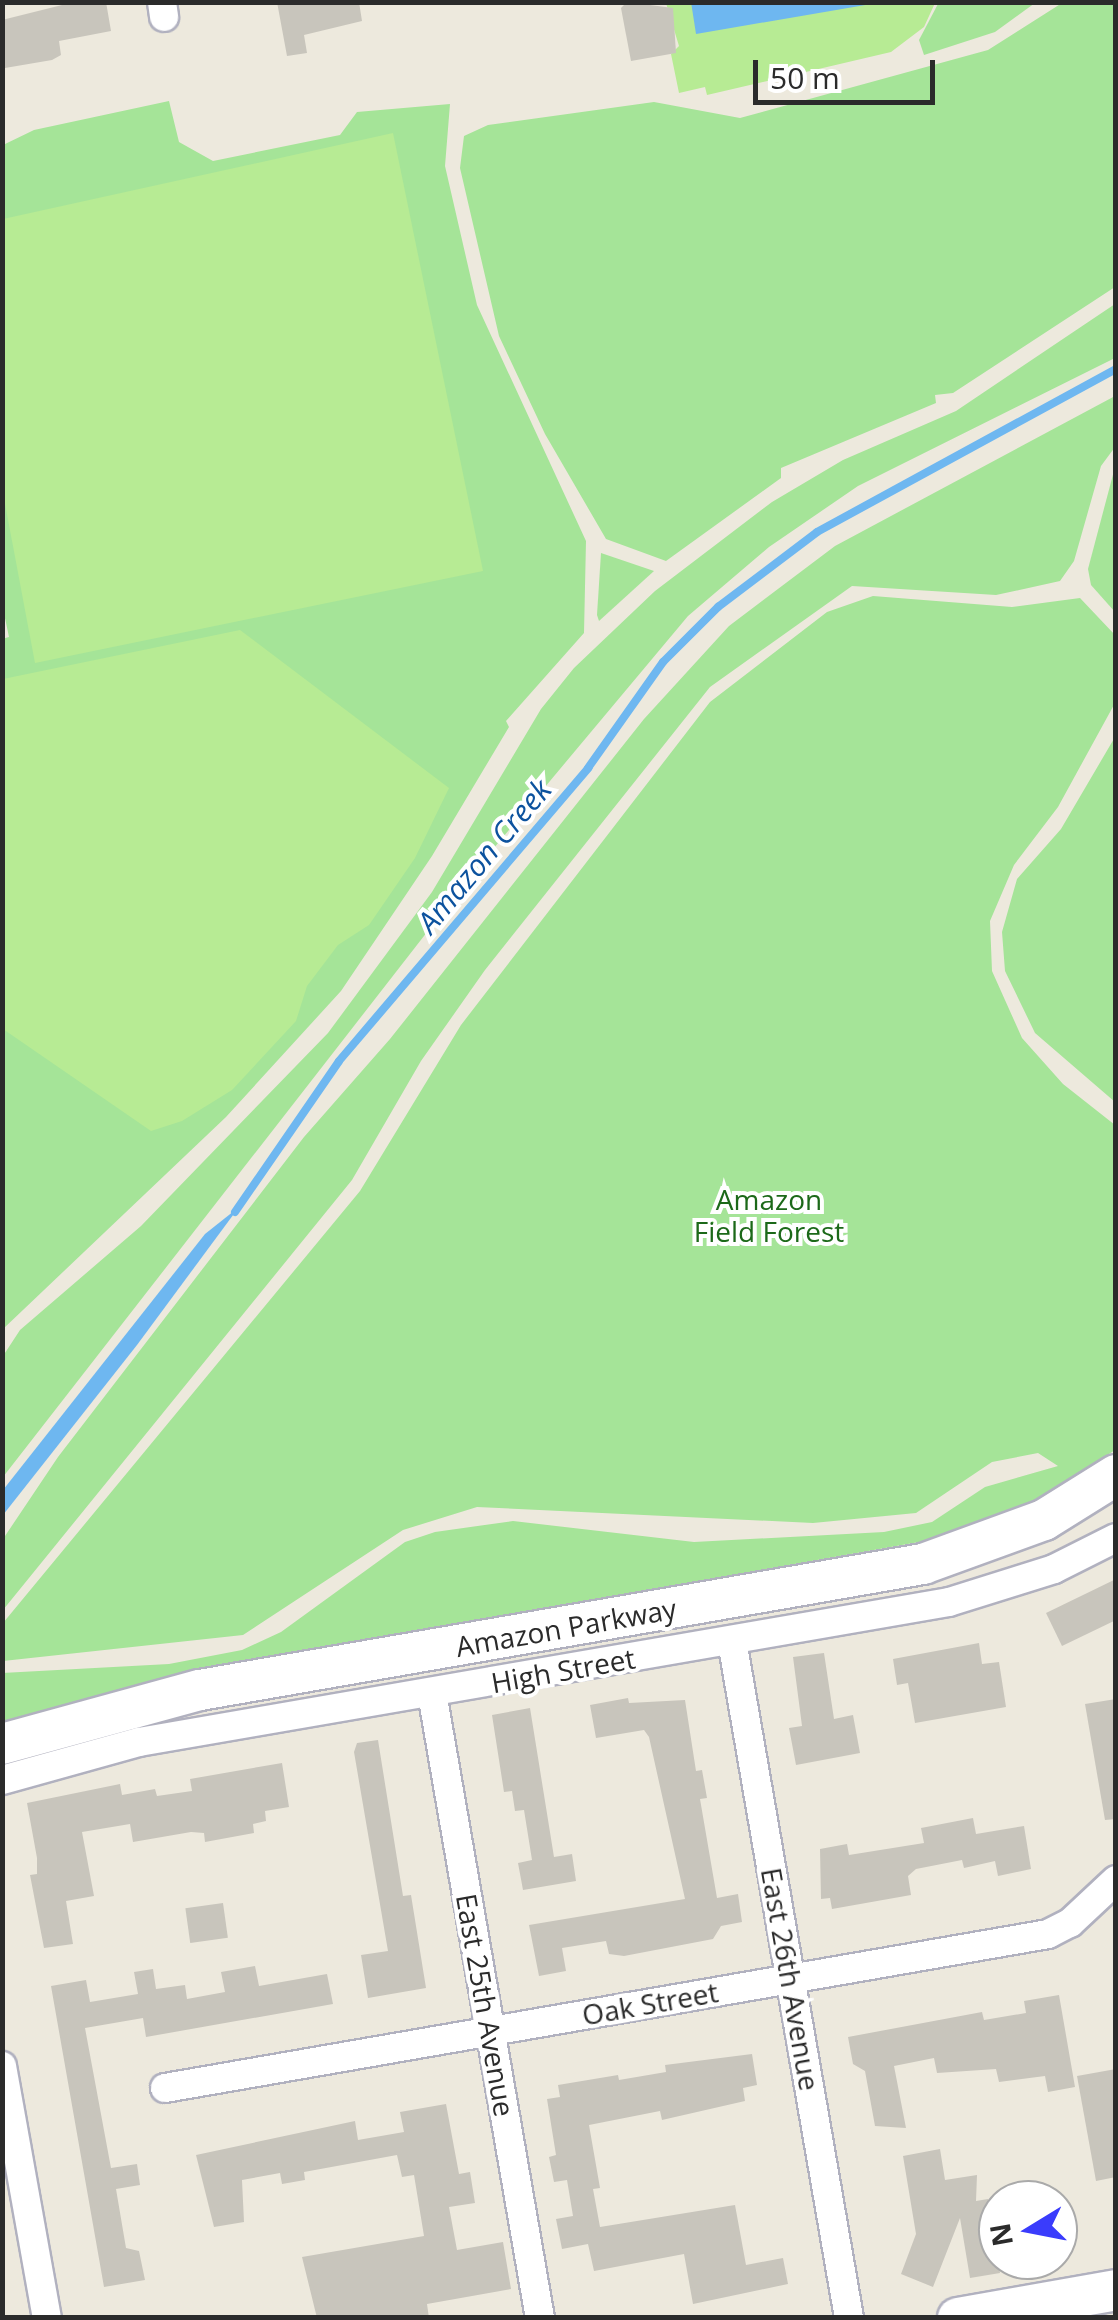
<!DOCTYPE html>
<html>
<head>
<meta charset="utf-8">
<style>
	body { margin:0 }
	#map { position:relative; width:1118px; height:2320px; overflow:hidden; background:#ede9dd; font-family:"Open Sans",sans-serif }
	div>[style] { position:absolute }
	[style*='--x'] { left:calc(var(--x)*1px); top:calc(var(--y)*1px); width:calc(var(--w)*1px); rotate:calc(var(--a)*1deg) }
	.green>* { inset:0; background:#a5e498 }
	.pitch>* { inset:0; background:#b7eb94 }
	.water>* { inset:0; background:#6eb7f0 }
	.stream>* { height:8px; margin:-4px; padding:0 4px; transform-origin:4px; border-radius:4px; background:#6eb7f0 }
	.building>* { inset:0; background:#c8c5bc; transform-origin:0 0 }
	.roads { filter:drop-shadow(2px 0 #b1b1bf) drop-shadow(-2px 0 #b1b1bf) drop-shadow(0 2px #b1b1bf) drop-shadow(0 -2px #b1b1bf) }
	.minor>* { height:28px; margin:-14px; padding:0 14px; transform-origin:14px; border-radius:14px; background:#fff }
	.secondary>* { height:40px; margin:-20px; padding:0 20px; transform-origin:20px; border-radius:20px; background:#fff }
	span { translate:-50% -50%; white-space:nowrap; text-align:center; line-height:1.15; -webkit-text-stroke:8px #fff; paint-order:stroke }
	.park-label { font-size:28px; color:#1c6919 }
	.street-label { font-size:28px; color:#2b2b2b }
	.water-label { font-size:30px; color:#0c529e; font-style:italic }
	.frame { position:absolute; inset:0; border:5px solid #2b2b2b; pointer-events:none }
	.north { position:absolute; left:978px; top:2180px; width:100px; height:100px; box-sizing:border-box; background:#fff; border:2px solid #aaa; border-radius:50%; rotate:260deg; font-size:28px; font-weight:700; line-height:40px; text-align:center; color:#2b2b2b }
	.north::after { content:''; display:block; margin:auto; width:35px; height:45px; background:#3a3cfc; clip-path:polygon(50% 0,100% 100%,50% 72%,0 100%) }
	.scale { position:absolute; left:753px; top:60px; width:182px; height:45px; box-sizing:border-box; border:5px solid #2b2b2b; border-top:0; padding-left:12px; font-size:30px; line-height:35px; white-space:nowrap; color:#2b2b2b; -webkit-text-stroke:8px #fff; paint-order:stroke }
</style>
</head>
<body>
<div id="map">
	<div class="green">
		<div style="clip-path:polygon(939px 2px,1035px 2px,1035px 3px,995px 32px,924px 55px,919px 40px)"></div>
		<div style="clip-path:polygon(1062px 3px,1115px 3px,1115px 287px,953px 393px,935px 395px,936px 403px,781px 468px,781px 478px,666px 561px,606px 539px,545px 434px,499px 336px,460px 168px,464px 136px,488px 125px,654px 102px,740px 118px,988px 50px)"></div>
		<div style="clip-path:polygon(169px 101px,179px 142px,213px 161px,340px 135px,357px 112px,450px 104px,445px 166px,477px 305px,586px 541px,584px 633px,506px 721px,509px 727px,432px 856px,341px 991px,226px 1117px,3px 1329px,2px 639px,9px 637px,2px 604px,3px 145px,34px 130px)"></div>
		<div style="clip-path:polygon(1115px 304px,1115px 358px,858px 486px,769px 547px,688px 616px,473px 873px,3px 1477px,3px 1356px,20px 1330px,141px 1226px,328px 1033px,432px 892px,541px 709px,574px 668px,655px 591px,772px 502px,843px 460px,956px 411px)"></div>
		<div style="clip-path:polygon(1115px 396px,1115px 447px,1101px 466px,1074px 561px,1060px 581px,996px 595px,852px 586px,710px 687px,485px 970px,421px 1061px,352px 1180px,3px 1610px,3px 1539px,58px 1457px,304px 1137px,390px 1039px,644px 719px,729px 626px,835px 546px)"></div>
		<div style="clip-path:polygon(1115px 467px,1115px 612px,1091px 585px,1088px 569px)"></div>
		<div style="clip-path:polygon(601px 553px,654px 571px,599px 621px,597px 615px)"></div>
		<div style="clip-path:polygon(873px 596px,1012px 607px,1080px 598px,1115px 635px,1115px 703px,1058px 807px,1014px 865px,990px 921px,992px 971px,1022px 1038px,1063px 1084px,1115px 1125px,1115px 1450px,1047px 1495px,936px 1539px,225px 1665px,3px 1723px,2px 1673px,169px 1664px,242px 1650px,281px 1632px,405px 1542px,435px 1532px,513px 1521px,694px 1542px,884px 1532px,932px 1522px,985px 1487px,1058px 1466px,1038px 1453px,992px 1462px,916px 1513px,813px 1523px,477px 1507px,403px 1530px,243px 1635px,3px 1661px,3px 1623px,360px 1191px,461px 1025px,710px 702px,827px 612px)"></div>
		<div style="clip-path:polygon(1115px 737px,1115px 1102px,1035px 1033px,1005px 971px,1002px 932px,1017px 879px,1061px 829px)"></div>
	</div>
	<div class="pitch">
		<div style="clip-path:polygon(666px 3px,935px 3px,924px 27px,891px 52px,707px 95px,705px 87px,679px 93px,671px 54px,679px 46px)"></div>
		<div style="clip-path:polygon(393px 133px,483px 571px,35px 663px,3px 493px,3px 219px)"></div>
		<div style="clip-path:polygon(240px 630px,449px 788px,415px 858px,369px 925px,338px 945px,307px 986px,296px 1021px,232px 1090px,182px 1121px,151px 1131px,3px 1029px,3px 679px)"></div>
	</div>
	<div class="water">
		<div style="clip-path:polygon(691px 2px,877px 2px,877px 3px,696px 34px)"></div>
		<div style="clip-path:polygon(239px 1207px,137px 1345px,3px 1515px,3px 1490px,205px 1234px)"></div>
	</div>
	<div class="stream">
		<div style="--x:235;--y:1212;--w:183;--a:-55.4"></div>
		<div style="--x:339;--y:1061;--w:385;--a:-49.6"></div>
		<div style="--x:588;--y:768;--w:130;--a:-54.7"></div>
		<div style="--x:663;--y:662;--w:78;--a:-45"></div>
		<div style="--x:718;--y:607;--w:124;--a:-37.1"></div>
		<div style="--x:817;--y:532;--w:341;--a:-28.6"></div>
	</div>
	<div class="building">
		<div style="clip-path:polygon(74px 2px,106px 2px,111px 31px,59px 41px,61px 55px,52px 60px,5px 68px,2px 20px)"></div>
		<div style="clip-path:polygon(277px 2px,359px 2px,362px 21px,304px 35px,307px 53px,287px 56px)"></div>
		<div style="clip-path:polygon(627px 2px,673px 8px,676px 53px,631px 61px,621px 8px)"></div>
		<div style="clip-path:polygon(1116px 1579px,1116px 1620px,1062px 1646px,1046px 1613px)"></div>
		<div style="clip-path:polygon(979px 1643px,982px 1664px,999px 1662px,1006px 1707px,915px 1723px,908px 1683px,897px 1685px,893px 1659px)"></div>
		<div style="clip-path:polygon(824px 1653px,834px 1719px,853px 1715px,860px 1753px,796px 1765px,789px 1728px,802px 1726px,793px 1657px)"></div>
		<div style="clip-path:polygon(628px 1698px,629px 1703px,685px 1700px,696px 1771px,702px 1770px,707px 1798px,700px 1799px,717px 1898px,738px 1894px,742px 1922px,721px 1926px,713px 1939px,624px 1956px,609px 1954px,606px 1941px,562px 1948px,566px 1971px,539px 1976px,529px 1925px,685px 1899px,649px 1737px,644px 1730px,596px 1738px,590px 1705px)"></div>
		<div style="clip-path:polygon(1116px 1699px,1116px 1819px,1105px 1820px,1085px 1704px)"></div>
		<div style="clip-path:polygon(530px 1708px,554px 1857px,572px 1854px,576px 1881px,523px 1890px,518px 1863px,532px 1860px,524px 1810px,515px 1811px,512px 1791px,504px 1792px,492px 1715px)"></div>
		<div style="clip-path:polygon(378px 1740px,403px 1896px,411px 1895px,426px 1988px,368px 1998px,361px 1955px,388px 1951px,354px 1752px,357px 1743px)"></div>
		<div style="clip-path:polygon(282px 1763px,289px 1807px,265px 1811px,266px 1821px,253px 1824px,254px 1833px,205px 1842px,204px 1833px,191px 1832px,133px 1842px,130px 1824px,82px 1832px,94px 1896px,66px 1901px,73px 1944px,44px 1948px,30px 1875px,37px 1874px,37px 1858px,27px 1803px,120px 1784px,122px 1795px,155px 1789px,157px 1796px,192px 1791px,190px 1779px)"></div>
		<div style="clip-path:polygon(973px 1818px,976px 1834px,1024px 1826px,1031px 1869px,998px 1876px,995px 1861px,964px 1868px,962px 1860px,916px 1869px,908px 1876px,911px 1895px,832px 1909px,830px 1898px,821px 1899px,820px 1849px,847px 1844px,849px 1855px,924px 1843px,921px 1828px)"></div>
		<div style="left:223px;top:1903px;width:35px;height:38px;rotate:82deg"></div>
		<div style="clip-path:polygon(255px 1966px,259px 1986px,327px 1974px,333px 2004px,146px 2037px,143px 2018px,85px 2028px,111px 2168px,137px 2164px,140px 2185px,116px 2189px,126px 2248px,139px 2251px,145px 2280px,104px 2287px,51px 1986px,86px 1980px,90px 2002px,138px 1994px,134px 1972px,153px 1969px,156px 1989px,185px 1985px,187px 1999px,225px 1992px,221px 1972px)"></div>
		<div style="clip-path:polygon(1059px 1995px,1075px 2087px,1048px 2092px,1045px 2076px,999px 2082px,996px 2069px,937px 2073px,934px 2058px,894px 2066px,906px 2128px,875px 2126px,865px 2071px,853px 2064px,848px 2037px,982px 2012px,984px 2020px,1026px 2013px,1024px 2001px)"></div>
		<div style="clip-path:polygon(752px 2054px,757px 2085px,743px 2088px,745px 2101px,662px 2120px,660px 2111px,589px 2125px,600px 2188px,593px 2189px,600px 2227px,735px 2205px,746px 2265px,783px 2258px,788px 2284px,693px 2304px,684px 2254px,594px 2271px,588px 2244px,562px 2249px,556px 2219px,573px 2216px,567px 2180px,554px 2182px,549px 2157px,556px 2155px,547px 2099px,560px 2097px,558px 2085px,618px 2075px,619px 2080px,666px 2072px,665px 2065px)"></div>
		<div style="clip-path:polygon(1116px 2069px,1116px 2177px,1096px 2181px,1077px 2076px)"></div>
		<div style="clip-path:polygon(446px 2104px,459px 2174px,470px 2172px,475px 2203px,449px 2207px,457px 2250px,503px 2242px,511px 2289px,427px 2304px,429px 2318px,317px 2318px,302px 2257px,424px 2236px,414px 2175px,402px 2177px,397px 2155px,304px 2172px,305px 2180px,282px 2184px,280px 2173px,242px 2180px,244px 2222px,214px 2227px,196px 2155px,355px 2121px,358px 2140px,404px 2132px,400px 2112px)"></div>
		<div style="clip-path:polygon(940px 2149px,945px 2180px,977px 2175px,976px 2201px,988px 2199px,1000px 2273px,970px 2278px,960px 2218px,933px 2287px,901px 2274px,916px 2234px,903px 2156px)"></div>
	</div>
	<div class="roads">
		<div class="minor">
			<div style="--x:162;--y:2;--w:15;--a:82"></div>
			<div style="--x:732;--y:1641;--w:687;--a:80.19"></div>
			<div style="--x:432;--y:1693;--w:634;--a:80.2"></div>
			<div style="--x:2;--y:1780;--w:142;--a:-15.5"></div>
			<div style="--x:139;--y:1742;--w:822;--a:-9.81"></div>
			<div style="--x:949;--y:1602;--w:110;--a:-17.4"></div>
			<div style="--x:1054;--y:1569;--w:69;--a:-26.6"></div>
			<div style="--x:2;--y:2066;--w:256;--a:79.9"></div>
			<div style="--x:165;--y:2088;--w:896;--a:-9.89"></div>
			<div style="--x:1048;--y:1934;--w:25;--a:-27"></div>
			<div style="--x:1070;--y:1923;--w:63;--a:-43.1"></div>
		</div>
		<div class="secondary">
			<div style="--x:2;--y:1744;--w:205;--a:-15.3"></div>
			<div style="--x:200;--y:1690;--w:734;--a:-9.89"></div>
			<div style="--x:923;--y:1564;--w:129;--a:-20"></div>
			<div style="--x:1044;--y:1520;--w:85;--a:-32"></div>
			<div style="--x:958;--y:2318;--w:160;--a:-10"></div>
		</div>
	</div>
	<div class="park-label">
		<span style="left:769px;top:1215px">Amazon<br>Field Forest</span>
	</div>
	<div class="street-label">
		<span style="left:566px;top:1627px;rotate:-10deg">Amazon Parkway</span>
		<span style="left:563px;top:1670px;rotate:-10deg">High Street</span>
		<span style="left:791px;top:1979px;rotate:80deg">East 26th Avenue</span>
		<span style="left:650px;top:2003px;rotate:-10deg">Oak Street</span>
		<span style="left:486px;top:2005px;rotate:80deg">East 25th Avenue</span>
	</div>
	<div class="water-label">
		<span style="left:484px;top:856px;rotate:-50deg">Amazon Creek</span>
	</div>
	<div class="frame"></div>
	<div class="north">N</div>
	<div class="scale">50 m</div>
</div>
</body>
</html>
